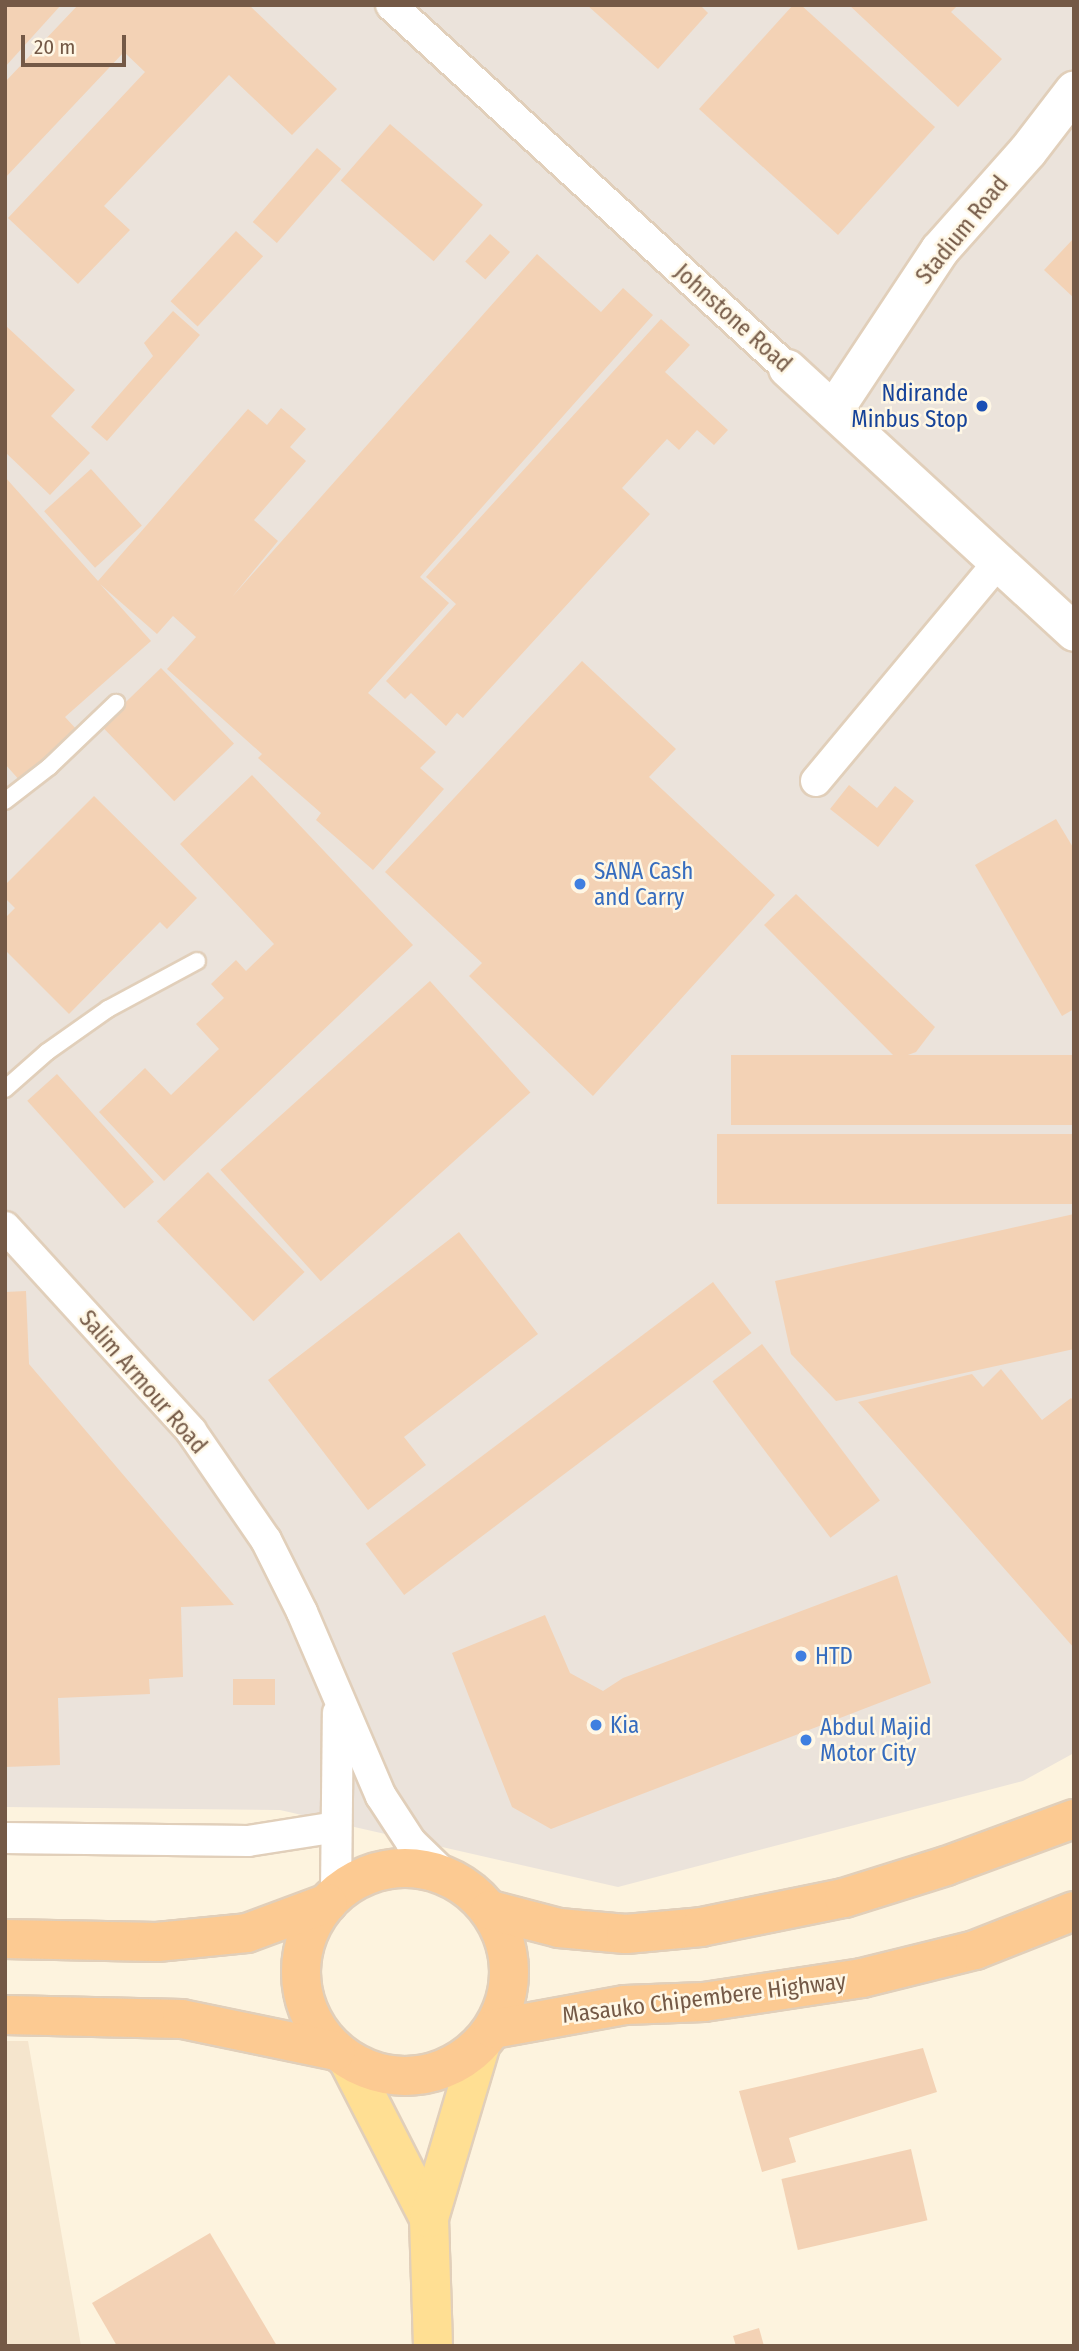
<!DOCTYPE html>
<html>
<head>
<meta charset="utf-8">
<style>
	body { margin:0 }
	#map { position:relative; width:1079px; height:2351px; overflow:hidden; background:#fdf3de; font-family:"Fira Sans Condensed",sans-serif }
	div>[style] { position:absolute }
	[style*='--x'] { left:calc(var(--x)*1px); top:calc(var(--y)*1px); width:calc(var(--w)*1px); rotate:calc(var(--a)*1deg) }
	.residential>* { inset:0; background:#f5e5cd }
	.industrial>* { inset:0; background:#ebe3db }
	.building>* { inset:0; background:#f3d2b5; transform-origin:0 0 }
	.roads { filter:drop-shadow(2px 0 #e1cfba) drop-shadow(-2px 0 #e1cfba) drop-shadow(0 2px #e1cfba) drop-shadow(0 -2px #e1cfba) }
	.service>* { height:16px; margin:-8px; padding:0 8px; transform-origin:8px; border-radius:8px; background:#fff }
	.minor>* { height:30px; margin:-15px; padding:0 15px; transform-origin:15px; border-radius:15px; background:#fff }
	.tertiary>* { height:37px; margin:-18.5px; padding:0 18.5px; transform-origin:18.5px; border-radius:18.5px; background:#fff }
	.secondary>* { height:38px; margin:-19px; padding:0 19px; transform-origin:19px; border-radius:19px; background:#fff }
	.primary>* { height:38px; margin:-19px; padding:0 19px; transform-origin:19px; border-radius:19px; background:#ffdf93 }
	.trunk>* { height:38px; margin:-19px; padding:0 19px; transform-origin:19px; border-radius:19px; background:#fcca92 }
	.trunk>.ring { margin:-19px; padding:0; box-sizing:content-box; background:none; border:38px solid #fcca92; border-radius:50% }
	.dots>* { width:19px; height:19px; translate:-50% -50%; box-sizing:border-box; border:4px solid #fff7e5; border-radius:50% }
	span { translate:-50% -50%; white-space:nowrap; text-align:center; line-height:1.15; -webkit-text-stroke:5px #fff7e5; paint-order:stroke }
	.street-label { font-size:23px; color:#745946 }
	.transit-label { font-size:23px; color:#164399 }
	.right { translate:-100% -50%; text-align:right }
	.shop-label { font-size:23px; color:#366cbe }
	.left { translate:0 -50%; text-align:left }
	.frame { position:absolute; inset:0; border:7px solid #745946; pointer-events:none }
	.scale { position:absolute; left:21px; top:35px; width:105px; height:32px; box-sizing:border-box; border:4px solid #745946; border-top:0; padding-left:9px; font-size:21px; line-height:24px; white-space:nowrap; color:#745946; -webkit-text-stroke:5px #fff7e5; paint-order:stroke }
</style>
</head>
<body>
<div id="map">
	<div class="residential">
		<div style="clip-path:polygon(5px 2041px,28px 2041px,81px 2346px,5px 2346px)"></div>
	</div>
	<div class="industrial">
		<div style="clip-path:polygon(5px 5px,1074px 5px,1074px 1753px,1023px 1781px,618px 1887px,280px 1810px,5px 1807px)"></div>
	</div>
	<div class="building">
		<div style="clip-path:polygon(8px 5px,61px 5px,5px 67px,5px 8px)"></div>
		<div style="clip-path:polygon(78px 5px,249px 5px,337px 89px,292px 135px,229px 75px,104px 206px,130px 230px,78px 284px,8px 218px,145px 72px,124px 52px,5px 178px,5px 82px)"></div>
		<div style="clip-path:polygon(587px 5px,700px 5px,708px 13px,658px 69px)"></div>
		<div style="clip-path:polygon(793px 5px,801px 5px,935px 127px,838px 235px,699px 109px)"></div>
		<div style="clip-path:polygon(849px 5px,958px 5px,951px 12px,1002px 59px,958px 107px)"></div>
		<div style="left:390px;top:124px;width:123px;height:75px;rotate:41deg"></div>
		<div style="left:317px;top:148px;width:32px;height:98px;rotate:41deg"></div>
		<div style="left:236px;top:231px;width:37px;height:96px;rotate:43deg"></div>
		<div style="left:490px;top:234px;width:27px;height:37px;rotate:42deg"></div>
		<div style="clip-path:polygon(1074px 238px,1074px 298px,1044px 270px)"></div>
		<div style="clip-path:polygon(537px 254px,601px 312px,623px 288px,653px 315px,420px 577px,449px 603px,368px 693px,436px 752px,420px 768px,444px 789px,373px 870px,316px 820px,321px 813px,258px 758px,262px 754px,167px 669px,196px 637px,173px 616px,157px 634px,100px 584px,151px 641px,65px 717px,78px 731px,21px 782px,5px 764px,5px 477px,98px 581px,248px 409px,267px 425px,281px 408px,306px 429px,290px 447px,306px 461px,254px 520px,278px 541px,232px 597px)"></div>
		<div style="clip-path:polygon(173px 311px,200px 335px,107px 441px,91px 427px,153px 356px,144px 343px)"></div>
		<div style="clip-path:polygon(661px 319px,690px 345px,665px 372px,728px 430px,714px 445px,697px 430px,679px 450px,667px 439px,622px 488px,650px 514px,463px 718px,457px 713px,446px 726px,411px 693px,405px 699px,386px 681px,456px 604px,426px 577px)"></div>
		<div style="clip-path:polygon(5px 325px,75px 390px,51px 416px,90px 453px,50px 495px,5px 452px)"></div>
		<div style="left:91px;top:469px;width:76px;height:63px;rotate:48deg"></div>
		<div style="clip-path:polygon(582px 661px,676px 749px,649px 777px,775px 895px,593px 1096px,469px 976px,482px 963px,385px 872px)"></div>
		<div style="left:161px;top:668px;width:105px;height:83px;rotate:46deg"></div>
		<div style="clip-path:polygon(252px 775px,413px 945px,164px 1181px,99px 1112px,145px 1068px,171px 1095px,219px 1049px,196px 1024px,224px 998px,211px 984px,236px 960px,246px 971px,274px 944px,180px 844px)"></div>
		<div style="clip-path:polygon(849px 785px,877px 808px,895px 786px,914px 801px,878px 847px,830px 809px)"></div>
		<div style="clip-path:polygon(94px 796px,197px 898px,167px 929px,160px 922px,69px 1014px,5px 950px,5px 918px,15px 908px,5px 898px,5px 885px)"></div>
		<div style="clip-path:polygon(1056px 819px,1074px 849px,1074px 1009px,1062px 1016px,975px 865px)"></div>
		<div style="clip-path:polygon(796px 894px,935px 1027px,916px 1052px,897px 1059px,764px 925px)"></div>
		<div style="left:430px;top:981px;width:150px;height:282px;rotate:48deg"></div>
		<div style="left:1074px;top:1055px;width:70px;height:343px;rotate:90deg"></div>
		<div style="left:57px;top:1074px;width:145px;height:40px;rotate:48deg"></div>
		<div style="left:1074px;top:1134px;width:70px;height:357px;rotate:90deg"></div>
		<div style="left:208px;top:1172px;width:139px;height:71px;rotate:46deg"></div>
		<div style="clip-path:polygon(1074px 1214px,1074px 1349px,836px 1401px,791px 1354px,775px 1281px)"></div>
		<div style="clip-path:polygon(459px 1232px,538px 1334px,404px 1437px,426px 1465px,368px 1510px,268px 1380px)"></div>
		<div style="left:713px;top:1282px;width:64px;height:435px;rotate:53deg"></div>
		<div style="clip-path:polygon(26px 1291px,29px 1364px,234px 1605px,181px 1607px,183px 1677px,149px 1679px,150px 1694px,58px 1698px,60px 1765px,5px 1767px,5px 1292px)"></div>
		<div style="left:762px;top:1344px;width:196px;height:62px;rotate:53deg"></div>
		<div style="clip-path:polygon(1001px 1369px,1042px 1420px,1071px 1398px,1074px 1401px,1074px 1648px,858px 1402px,972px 1374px,983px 1387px)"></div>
		<div style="clip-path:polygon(897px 1575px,931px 1683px,551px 1829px,512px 1807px,452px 1653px,545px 1615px,570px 1673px,603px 1691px,623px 1678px)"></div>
		<div style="left:233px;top:1679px;width:42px;height:26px"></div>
		<div style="clip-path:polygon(923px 2048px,937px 2092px,789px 2138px,796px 2162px,762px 2172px,739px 2091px)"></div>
		<div style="left:911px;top:2149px;width:73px;height:133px;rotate:77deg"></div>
		<div style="clip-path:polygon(210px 2233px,277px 2346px,117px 2346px,92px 2303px)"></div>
		<div style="clip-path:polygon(759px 2328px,764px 2346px,736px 2346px,733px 2336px)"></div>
	</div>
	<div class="roads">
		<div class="service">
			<div style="--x:5;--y:801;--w:56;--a:-37.7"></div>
			<div style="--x:49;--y:767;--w:93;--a:-43.7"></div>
			<div style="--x:5;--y:1089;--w:56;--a:-41.4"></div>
			<div style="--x:47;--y:1052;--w:75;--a:-35.2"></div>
			<div style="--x:108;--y:1009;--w:101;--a:-28.3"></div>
		</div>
		<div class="minor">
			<div style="--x:391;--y:5;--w:537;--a:42.51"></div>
			<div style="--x:816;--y:781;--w:288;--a:-50.2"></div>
			<div style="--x:5;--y:1227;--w:276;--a:47.6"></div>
			<div style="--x:191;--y:1431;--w:132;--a:55.5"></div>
			<div style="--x:266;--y:1540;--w:80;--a:63.4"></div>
			<div style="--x:302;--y:1612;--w:200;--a:66.8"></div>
			<div style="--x:381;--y:1796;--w:55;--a:56.9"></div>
			<div style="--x:411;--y:1842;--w:46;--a:44.1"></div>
			<div style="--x:5;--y:1838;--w:243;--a:0.7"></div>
			<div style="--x:248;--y:1841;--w:89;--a:-9"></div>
			<div style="--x:336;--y:1894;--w:181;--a:-89.4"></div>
		</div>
		<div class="tertiary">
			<div style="--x:787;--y:368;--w:390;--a:42.6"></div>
		</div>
		<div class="secondary">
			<div style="--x:834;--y:410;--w:192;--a:-56.5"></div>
			<div style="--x:940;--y:250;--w:132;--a:-48.4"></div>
			<div style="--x:1028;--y:151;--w:76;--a:-52.5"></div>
		</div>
		<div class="primary">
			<div style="--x:348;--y:2060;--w:178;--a:62.9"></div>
			<div style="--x:433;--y:2346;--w:128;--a:-91.8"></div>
			<div style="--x:429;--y:2218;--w:182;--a:-73.4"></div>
		</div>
		<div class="trunk">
			<div class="ring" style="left:301px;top:1868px;width:170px;height:170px"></div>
			<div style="--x:490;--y:1910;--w:71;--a:14.6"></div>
			<div style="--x:559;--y:1928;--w:67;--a:5.1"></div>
			<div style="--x:626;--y:1934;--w:75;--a:-5.3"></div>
			<div style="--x:701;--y:1927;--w:146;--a:-11.5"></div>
			<div style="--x:844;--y:1898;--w:107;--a:-17.4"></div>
			<div style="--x:946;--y:1866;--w:136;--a:-20.2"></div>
			<div style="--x:5;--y:1939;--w:152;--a:1.1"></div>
			<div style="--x:157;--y:1942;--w:90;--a:-5.7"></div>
			<div style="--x:247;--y:1933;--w:86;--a:-20.3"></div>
			<div style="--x:5;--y:2015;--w:177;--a:1.3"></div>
			<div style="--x:182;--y:2019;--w:157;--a:11.7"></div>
			<div style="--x:493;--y:2029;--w:134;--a:-10.3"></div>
			<div style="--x:625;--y:2005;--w:79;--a:-2.2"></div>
			<div style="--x:704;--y:2002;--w:160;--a:-8.6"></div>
			<div style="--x:862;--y:1978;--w:116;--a:-13.9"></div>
			<div style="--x:975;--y:1950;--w:106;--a:-21.5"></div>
		</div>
	</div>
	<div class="dots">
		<div style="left:982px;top:406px;background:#1a4fb4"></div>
		<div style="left:580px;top:884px;background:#3f7fe0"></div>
		<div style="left:801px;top:1656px;background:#3f7fe0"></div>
		<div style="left:596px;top:1725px;background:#3f7fe0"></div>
		<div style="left:806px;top:1740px;background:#3f7fe0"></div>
	</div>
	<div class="street-label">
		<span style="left:962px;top:230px;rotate:-51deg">Stadium Road</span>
		<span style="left:733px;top:318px;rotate:42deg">Johnstone Road</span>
		<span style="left:143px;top:1382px;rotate:49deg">Salim Armour Road</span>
		<span style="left:704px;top:1998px;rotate:-7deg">Masauko Chipembere Highway</span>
	</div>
	<div class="transit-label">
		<span class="right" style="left:968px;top:406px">Ndirande<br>Minbus Stop</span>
	</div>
	<div class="shop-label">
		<span class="left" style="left:594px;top:884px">SANA Cash<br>and Carry</span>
		<span class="left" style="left:815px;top:1656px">HTD</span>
		<span class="left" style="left:610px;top:1725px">Kia</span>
		<span class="left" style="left:820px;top:1740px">Abdul Majid<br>Motor City</span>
	</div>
	<div class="frame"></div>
	<div class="scale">20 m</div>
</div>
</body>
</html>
